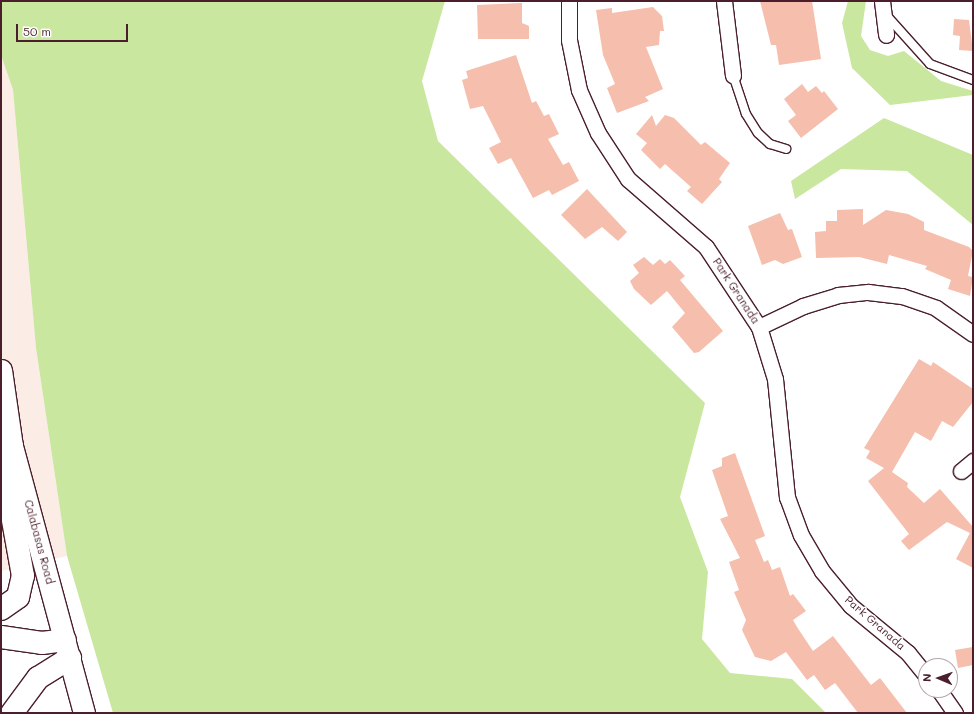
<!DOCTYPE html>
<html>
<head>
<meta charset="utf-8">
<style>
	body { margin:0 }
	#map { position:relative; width:974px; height:714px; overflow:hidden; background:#fff; font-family:Mali,sans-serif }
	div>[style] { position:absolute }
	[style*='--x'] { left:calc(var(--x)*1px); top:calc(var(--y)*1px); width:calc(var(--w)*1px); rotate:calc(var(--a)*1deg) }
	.built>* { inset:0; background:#fcece6 }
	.green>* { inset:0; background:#c9e79f }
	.building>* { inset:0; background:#f6beac }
	.roads { filter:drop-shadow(1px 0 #4a1f2b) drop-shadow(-1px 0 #4a1f2b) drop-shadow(0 1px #4a1f2b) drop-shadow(0 -1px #4a1f2b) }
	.service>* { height:8px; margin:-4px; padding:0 4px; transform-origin:4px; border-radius:4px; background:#fff }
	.minor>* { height:15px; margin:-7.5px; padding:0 7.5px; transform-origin:7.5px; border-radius:7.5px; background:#fff }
	.secondary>* { height:21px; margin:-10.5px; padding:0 10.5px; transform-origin:10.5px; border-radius:10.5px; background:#fff }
	.motorway>* { height:22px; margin:-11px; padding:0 11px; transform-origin:11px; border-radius:11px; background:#fff }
	span { translate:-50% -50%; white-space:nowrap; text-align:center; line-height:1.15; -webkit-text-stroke:3px #fff; paint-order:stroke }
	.street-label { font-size:11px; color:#4a1f2b }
	.frame { position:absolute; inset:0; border:2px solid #4a1f2b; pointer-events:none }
	.north { position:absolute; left:918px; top:658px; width:40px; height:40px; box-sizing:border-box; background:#fff; border:1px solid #b7a5aa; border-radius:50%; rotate:272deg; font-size:11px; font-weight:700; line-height:16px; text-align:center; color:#4a1f2b }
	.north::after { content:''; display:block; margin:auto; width:14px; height:18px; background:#4a1f2b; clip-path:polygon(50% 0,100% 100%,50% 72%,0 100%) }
	.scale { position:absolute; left:16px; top:24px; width:112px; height:18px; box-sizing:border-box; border:2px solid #4a1f2b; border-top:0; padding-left:5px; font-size:12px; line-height:14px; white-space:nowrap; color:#4a1f2b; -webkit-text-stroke:3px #fff; paint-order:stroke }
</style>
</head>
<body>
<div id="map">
	<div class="built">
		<div style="clip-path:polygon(1px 55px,13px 90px,36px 348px,67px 556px,1px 571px)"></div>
	</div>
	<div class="green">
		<div style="clip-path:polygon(1px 1px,445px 1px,422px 81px,438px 141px,705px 403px,680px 497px,708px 572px,702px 639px,730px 673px,792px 679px,826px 713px,113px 713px,67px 556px,36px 348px,13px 90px,1px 55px)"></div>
		<div style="clip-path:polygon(848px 1px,866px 1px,861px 36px,870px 50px,888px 56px,904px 51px,941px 81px,973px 91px,973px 95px,890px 105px,852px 68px,842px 23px)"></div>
		<div style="clip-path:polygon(884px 118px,973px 155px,973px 225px,907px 171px,841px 169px,795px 199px,791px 181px)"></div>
	</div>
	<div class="building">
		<div style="clip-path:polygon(760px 1px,812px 1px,821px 59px,779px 65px,776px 45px,771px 45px)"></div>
		<div style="clip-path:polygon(522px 3px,522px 23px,529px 26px,529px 39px,478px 39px,477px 5px)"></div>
		<div style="clip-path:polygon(653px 7px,662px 16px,664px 31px,660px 31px,659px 45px,646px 47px,663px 89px,645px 97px,649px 101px,617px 113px,607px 88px,615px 84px,603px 55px,596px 10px,612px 8px,612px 13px)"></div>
		<div style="clip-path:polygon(954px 19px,969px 20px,973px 51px,959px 50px,960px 36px,953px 35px)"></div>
		<div style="clip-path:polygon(516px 55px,532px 103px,536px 101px,544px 116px,549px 114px,559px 134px,548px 139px,563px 165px,569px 162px,579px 181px,552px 195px,549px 190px,533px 198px,511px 158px,498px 164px,489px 148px,501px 142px,483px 106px,470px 109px,462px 80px,468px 78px,466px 71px)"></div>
		<div style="clip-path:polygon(802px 84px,808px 92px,816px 86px,822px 93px,824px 91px,838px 109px,801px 138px,788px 121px,796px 115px,784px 99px)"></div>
		<div style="clip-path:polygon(652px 115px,656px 126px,665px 115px,674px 118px,701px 145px,705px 142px,730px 163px,719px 179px,722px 182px,702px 204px,687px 191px,691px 187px,665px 164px,660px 169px,641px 150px,647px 143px,636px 134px)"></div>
		<div style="clip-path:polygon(587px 189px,627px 232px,618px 241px,602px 227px,585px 239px,561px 215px)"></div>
		<div style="clip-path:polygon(863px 209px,863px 225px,886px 210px,908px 214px,924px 222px,924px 230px,969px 247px,973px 251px,968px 276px,973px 277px,970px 296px,948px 289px,951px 280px,925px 269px,927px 266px,889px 255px,887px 264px,859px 257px,816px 258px,815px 232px,826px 231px,826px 221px,837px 221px,837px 210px)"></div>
		<div style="clip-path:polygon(780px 213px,788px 230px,792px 229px,802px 257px,783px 264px,775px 260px,762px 265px,748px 226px)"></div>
		<div style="clip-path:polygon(644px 257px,653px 265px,660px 259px,665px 264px,670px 260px,685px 276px,680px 280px,723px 331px,699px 352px,694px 353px,672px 327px,685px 313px,667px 291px,651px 305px,634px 289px,630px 281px,639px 273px,633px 265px)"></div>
		<div style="clip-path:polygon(919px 359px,931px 366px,933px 362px,973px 389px,973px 402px,953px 427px,942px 421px,931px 441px,915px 432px,892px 472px,908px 483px,907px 487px,924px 503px,940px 489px,973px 527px,973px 568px,956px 559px,970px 533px,947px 522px,909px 550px,901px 541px,909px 534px,868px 481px,884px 468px,866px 458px,870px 451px,864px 448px)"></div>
		<div style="clip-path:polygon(735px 453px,765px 536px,755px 540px,764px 562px,768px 560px,772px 570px,780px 567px,790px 596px,793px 594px,806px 611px,793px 620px,797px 627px,813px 651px,833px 636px,871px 685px,880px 678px,907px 713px,858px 713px,835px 683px,825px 690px,814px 675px,807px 680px,786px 652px,771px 661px,755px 657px,742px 630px,746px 620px,734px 592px,739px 590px,729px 562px,740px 558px,720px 519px,728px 516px,712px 470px,722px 466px,722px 458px)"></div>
		<div style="clip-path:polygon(973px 647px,973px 665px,958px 668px,955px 650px)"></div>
	</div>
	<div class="roads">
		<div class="service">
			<div style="--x:887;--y:16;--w:64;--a:48.1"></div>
			<div style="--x:930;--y:64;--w:46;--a:20.4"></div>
			<div style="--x:733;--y:75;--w:41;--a:71.6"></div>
			<div style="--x:746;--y:114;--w:22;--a:58"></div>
			<div style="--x:758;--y:133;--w:16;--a:43"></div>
			<div style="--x:770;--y:144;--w:17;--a:17"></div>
		</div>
		<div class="minor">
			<div style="--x:569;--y:1;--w:39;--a:90"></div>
			<div style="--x:569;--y:40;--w:51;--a:78.7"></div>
			<div style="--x:579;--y:90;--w:47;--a:66.2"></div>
			<div style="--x:598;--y:133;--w:55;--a:56.9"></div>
			<div style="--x:628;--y:179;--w:103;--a:41.1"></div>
			<div style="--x:706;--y:247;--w:96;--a:56.5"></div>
			<div style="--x:759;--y:327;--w:54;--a:72.9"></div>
			<div style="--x:775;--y:379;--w:119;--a:84.2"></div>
			<div style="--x:787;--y:497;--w:40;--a:69.8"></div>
			<div style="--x:801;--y:535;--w:42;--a:59.7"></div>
			<div style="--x:822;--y:571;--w:45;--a:50.4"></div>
			<div style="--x:851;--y:606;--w:74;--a:39.5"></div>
			<div style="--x:908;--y:653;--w:28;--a:51"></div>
			<div style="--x:724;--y:1;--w:75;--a:83.1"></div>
			<div style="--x:882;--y:1;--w:34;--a:83"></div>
			<div style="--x:759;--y:327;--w:49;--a:-25.5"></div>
			<div style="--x:803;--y:306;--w:37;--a:-17"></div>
			<div style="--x:838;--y:295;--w:30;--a:-6"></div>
			<div style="--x:868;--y:292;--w:34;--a:7"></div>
			<div style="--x:902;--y:296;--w:36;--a:19"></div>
			<div style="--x:936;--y:308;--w:45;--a:35.1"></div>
			<div style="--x:961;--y:471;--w:16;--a:-40"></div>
			<div style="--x:939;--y:690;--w:28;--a:55"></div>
		</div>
		<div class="secondary">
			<div style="--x:1;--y:370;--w:77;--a:81.8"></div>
			<div style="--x:12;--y:446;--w:277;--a:74.9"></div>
		</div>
		<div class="motorway">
			<div style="--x:1;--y:609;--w:21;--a:-35"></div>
			<div style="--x:18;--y:597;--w:22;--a:-77"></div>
			<div style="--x:23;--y:576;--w:102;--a:-100.2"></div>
			<div style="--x:5;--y:476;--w:18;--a:-90"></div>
			<div style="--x:5;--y:458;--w:14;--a:-60"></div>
			<div style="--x:1;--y:637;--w:41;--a:8.3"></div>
			<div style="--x:42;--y:643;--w:23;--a:-7"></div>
			<div style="--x:12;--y:713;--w:44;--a:-53.4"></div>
			<div style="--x:38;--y:678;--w:38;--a:-32"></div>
		</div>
	</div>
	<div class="street-label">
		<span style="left:736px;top:291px;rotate:57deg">Park Granada</span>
		<span style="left:39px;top:542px;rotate:75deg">Calabasas Road</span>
		<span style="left:875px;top:623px;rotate:41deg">Park Granada</span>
	</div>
	<div class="frame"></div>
	<div class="north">N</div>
	<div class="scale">50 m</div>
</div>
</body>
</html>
